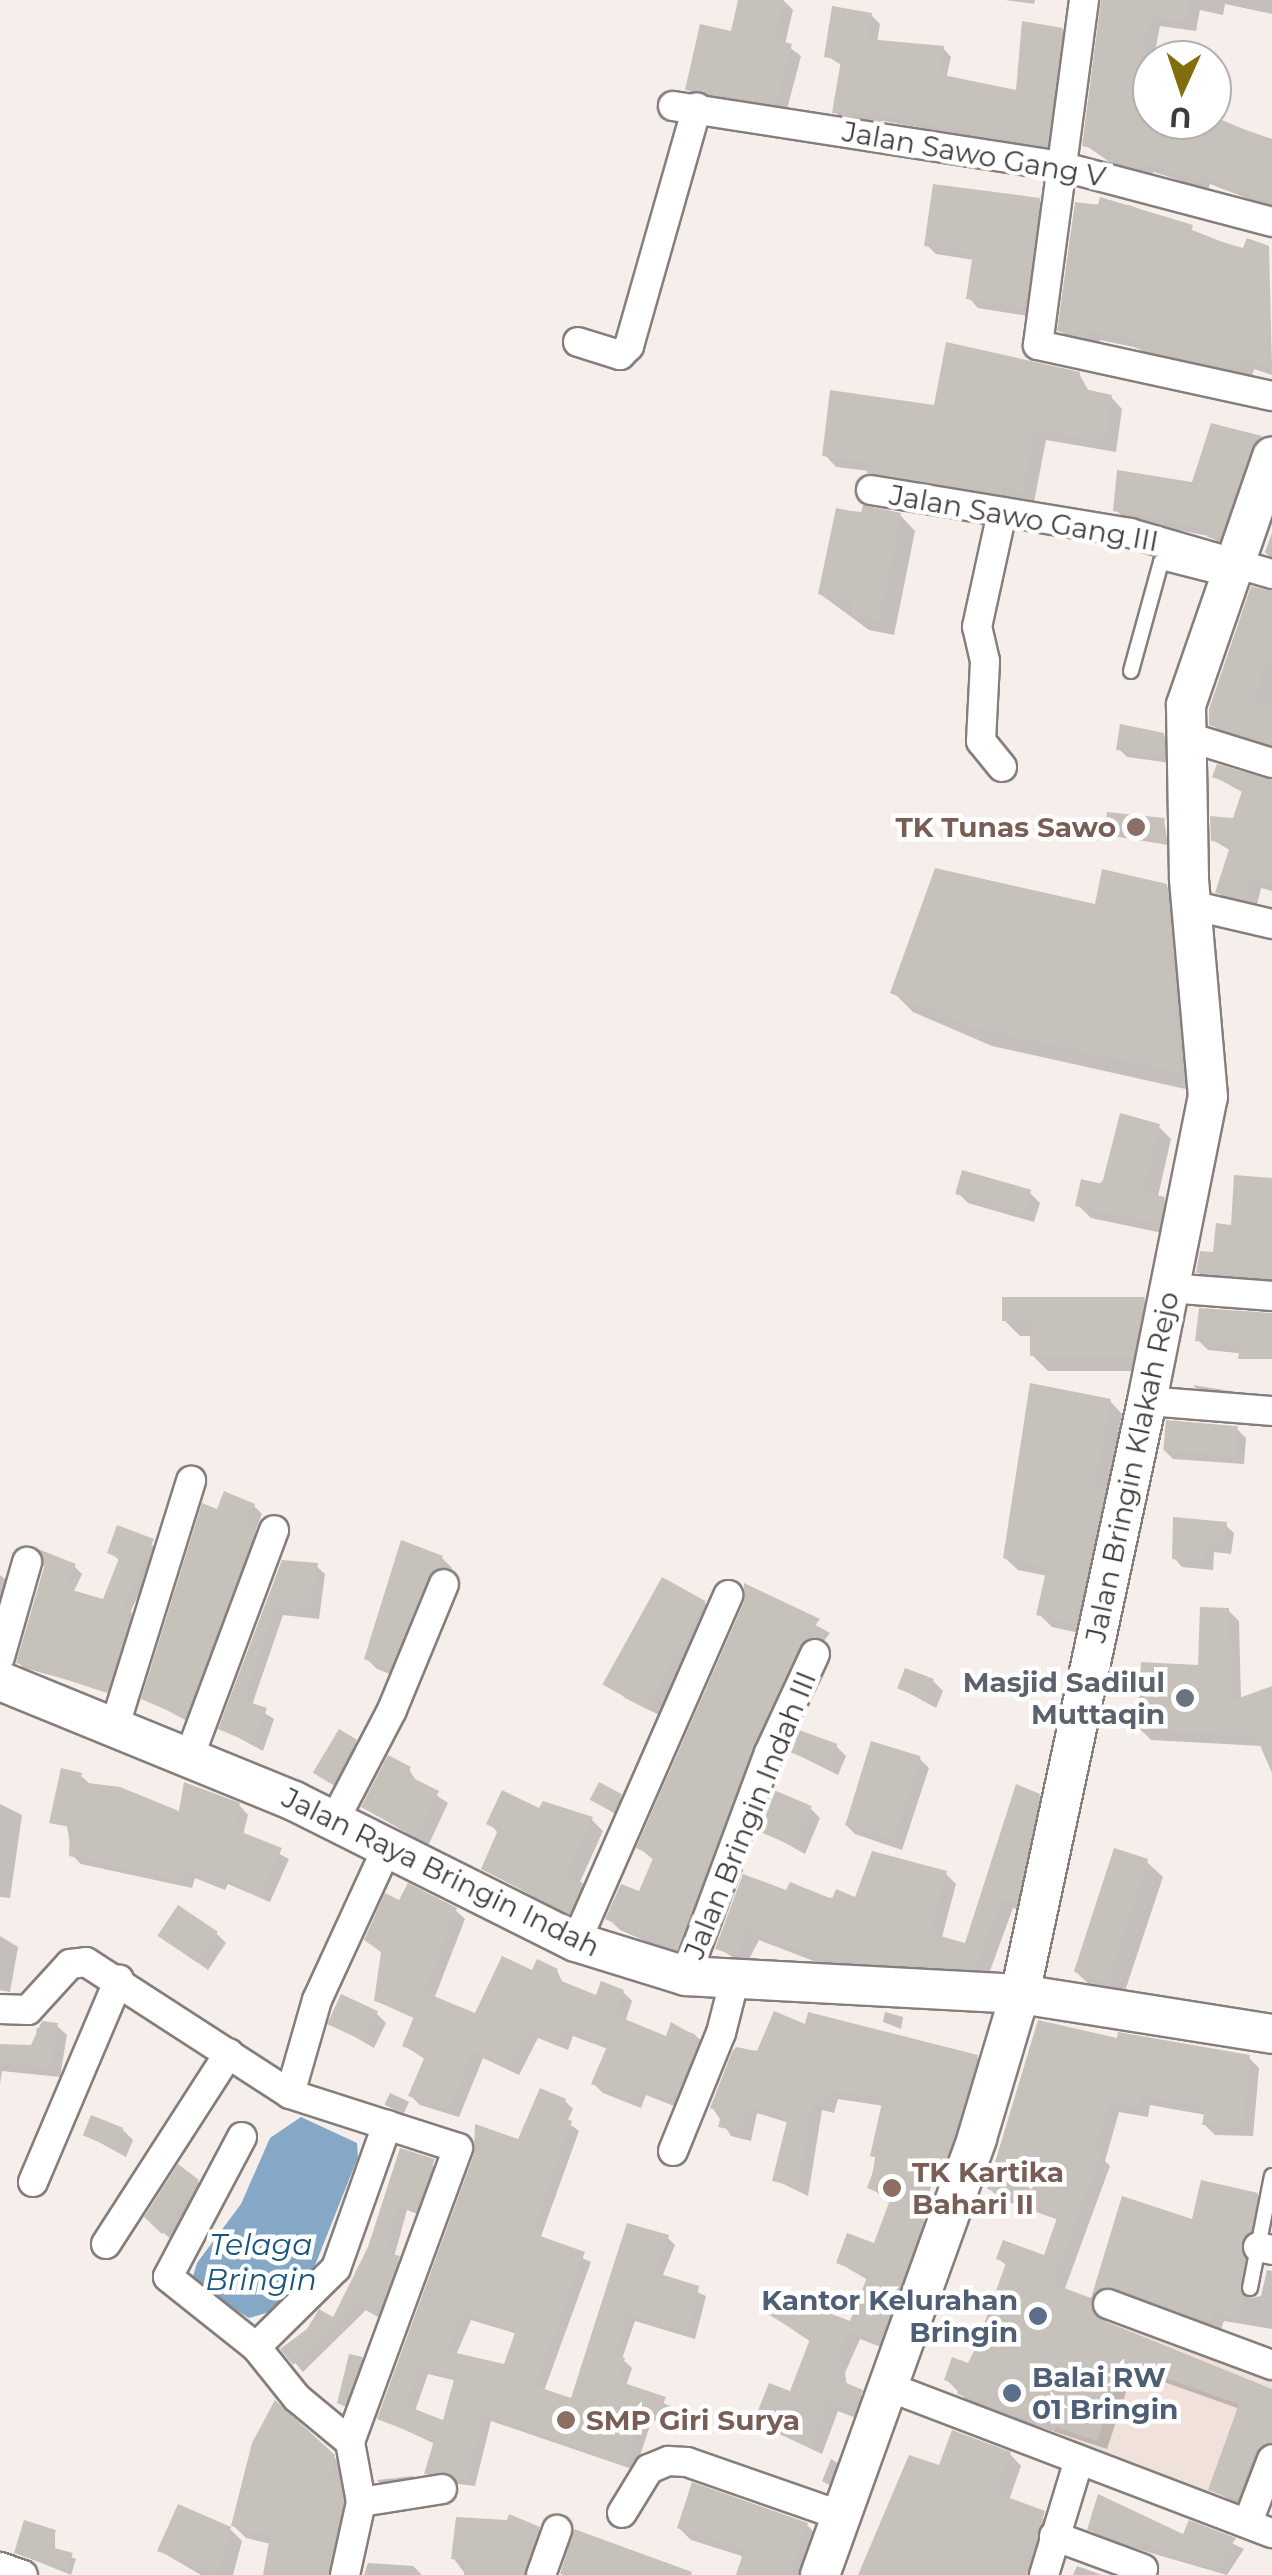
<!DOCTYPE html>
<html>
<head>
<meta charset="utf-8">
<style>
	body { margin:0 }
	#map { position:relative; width:1272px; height:2575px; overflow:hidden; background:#f6eeeb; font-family:Montserrat,sans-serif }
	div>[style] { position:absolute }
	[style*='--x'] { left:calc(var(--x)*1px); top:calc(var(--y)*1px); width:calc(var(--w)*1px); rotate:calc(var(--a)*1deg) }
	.built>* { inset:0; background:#f0e1db }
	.water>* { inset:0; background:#84a8c6 }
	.shadow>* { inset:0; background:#0003; transform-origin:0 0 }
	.building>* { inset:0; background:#c7c1bc; transform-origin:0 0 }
	.roads { filter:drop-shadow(2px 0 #857e7b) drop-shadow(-2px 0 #857e7b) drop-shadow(0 2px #857e7b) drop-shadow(0 -2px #857e7b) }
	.lane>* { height:14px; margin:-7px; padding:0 7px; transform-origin:7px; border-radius:7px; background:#fff }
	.street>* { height:28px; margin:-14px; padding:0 14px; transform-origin:14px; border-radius:14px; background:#fff }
	.secondary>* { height:38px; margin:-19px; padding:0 19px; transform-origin:19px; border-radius:19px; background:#fff }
	.dots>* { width:28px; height:28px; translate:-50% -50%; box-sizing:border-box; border:5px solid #fff; border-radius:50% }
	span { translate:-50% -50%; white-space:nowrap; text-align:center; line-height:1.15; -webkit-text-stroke:9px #fff; paint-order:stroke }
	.street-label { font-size:28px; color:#3e3b3a }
	.education-label { font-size:28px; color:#785e54; font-weight:700 }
	.right { translate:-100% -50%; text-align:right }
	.left { translate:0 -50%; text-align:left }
	.worship-label { font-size:28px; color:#5b616d; font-weight:700 }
	.service-label { font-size:28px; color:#4e5e75; font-weight:700 }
	.water-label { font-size:30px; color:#1b547d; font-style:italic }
	.north { position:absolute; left:1132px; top:40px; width:100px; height:100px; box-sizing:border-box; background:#fff; border:2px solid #b2b1b0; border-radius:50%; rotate:183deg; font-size:28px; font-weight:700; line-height:40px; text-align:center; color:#3e3b3a }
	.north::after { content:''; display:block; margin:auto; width:35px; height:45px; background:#816f0e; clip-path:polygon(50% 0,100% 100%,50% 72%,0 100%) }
</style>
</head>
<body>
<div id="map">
	<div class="built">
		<div style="clip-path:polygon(1098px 2307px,1272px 2369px,1272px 2437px,1244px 2516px,1050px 2444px)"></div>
	</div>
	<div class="water">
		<div style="clip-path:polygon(301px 2117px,357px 2143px,358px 2157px,300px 2303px,249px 2318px,191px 2283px,197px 2263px,241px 2204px,270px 2138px)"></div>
	</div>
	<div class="shadow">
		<div style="clip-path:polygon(741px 0,783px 0,793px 10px,785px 44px,801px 56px,786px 113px,697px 99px,687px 89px,732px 34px)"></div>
		<div style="clip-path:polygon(1005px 0,1035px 0,1034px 4px)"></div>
		<div style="clip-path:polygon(1104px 0,1272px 0,1272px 14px,1225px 4px,1223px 15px,1200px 10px,1196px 31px,1160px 26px,1148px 88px,1152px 120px,1225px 123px,1272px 139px,1272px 208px,1210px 184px,1208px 190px,1154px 172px,1149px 177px,1123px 171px,1085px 145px)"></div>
		<div style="clip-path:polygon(871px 15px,880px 24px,877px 43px,943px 48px,951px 57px,946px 79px,1018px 93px,1061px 30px,1070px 39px,1055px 153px,884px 121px,844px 121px,835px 112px,843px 66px,827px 56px)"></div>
		<div style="clip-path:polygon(1039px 200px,1048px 210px,1034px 317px,978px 308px,969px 298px,974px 260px,936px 254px,927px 245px)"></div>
		<div style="clip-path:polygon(1077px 204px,1129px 205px,1245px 251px,1267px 248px,1272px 375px,1254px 369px,1251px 380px,1148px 358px,1139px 348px,1100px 340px,1098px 347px,1071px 341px,1060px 330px)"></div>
		<div style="clip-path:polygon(1079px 374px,1090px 393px,1111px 397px,1122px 409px,1116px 452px,1046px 440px,1034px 502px,881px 484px,870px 471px,836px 467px,825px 455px,936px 408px)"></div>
		<div style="clip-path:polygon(1212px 426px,1261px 439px,1270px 448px,1228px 548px,1209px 536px,1126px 520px,1116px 510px,1194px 485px)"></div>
		<div style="clip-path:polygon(838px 510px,900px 515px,915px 531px,894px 635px,869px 630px,820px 594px)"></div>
		<div style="clip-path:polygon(1272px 533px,1272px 559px,1265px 552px)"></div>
		<div style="clip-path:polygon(1272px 593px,1272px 750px,1222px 735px,1212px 724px)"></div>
		<div style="clip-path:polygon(1163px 735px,1171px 743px,1171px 763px,1127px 757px,1119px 749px)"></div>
		<div style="clip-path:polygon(1215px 777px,1272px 781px,1272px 891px,1261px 888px,1256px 909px,1228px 902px,1218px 892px,1231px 851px,1213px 840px,1234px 821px,1244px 793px)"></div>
		<div style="clip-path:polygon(1164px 820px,1168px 845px,1107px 835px)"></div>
		<div style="clip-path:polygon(1166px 886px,1186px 907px,1199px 1092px,992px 1046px,913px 1012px,893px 992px,1097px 907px)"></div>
		<div style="clip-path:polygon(1158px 1126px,1171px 1139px,1158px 1196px,1177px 1212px,1172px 1235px,1091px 1218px,1078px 1205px)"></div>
		<div style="clip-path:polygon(1272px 1181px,1272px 1292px,1214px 1287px,1198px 1272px)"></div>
		<div style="clip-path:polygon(958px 1193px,1030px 1193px,1040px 1203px,1034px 1222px,968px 1203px)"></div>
		<div style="clip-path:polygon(1144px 1300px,1159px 1315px,1148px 1371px,1048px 1371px,1032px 1355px,1032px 1336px,1020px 1336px,1004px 1320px)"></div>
		<div style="clip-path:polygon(1201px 1311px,1267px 1356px,1208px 1350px,1198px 1340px)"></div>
		<div style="clip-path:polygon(1193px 1385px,1249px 1394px,1255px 1400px,1203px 1396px)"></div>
		<div style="clip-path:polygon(1110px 1401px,1122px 1414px,1107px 1495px,1116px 1504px,1088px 1635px,1052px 1627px,1039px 1614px,1048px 1576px,1018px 1570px,1005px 1558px)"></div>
		<div style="clip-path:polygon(1236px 1428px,1246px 1438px,1244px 1464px,1173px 1459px,1163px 1449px)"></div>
		<div style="clip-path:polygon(254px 1506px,262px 1514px,255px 1532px,262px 1539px,193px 1724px,144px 1698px,218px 1513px)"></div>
		<div style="clip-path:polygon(1225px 1525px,1234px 1533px,1231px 1554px,1214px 1552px,1213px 1570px,1182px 1567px,1174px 1558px)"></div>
		<div style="clip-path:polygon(119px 1529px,160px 1549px,130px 1613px,138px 1621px,116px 1693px,24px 1668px,19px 1663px,46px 1567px,75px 1567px,82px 1574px,73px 1593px,104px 1602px,120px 1561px,110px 1552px)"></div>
		<div style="clip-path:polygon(442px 1558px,452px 1568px,400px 1678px,377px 1669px,367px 1659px)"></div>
		<div style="clip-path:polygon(283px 1563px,316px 1566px,325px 1574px,319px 1619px,283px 1615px,252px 1705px,274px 1719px,263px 1751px,221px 1728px)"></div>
		<div style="clip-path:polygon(0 1575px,14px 1587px,0 1644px)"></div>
		<div style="clip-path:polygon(747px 1587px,830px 1633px,810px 1659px,689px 1960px,620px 1930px,608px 1918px,641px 1894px,655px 1861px,639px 1848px,747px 1603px)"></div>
		<div style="clip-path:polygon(705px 1603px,714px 1612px,667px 1719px,625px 1698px,616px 1689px)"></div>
		<div style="clip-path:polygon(1228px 1610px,1239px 1621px,1241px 1700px,1272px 1689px,1272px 1766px,1262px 1746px,1151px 1740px,1139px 1728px,1200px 1668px)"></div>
		<div style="clip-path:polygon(933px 1681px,943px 1691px,936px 1708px,900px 1688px)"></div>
		<div style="clip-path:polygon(355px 1742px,365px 1752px,344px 1793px,317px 1773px)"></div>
		<div style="clip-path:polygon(836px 1746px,846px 1756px,838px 1775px,792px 1752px)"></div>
		<div style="clip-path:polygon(919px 1758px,929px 1768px,902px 1850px,855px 1834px,845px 1824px)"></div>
		<div style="clip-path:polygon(409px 1769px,417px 1783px,448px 1803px,428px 1846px,364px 1807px)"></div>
		<div style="clip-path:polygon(80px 1775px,90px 1784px,181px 1815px,239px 1805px,248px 1815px,243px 1835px,289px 1859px,270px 1902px,228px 1884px,225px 1890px,195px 1878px,192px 1888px,81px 1864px,72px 1855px,67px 1826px)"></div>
		<div style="clip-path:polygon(620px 1796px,630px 1806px,624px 1820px,592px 1799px)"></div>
		<div style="clip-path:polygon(1038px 1796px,1050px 1807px,1027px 1912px,1013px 1908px,987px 1979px,840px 1971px,759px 1940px,746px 1965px,718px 1948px,788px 1894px,857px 1900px,945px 1873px,956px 1884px,942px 1937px,967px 1946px)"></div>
		<div style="clip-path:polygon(0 1804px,22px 1815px,10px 1898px,0 1897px)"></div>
		<div style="clip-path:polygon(810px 1808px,820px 1818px,805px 1854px,762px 1830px)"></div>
		<div style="clip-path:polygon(540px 1812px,591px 1819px,603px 1831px,579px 1884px,593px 1896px,581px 1923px,484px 1869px,499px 1834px,489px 1823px)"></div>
		<div style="clip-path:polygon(1147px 1862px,1163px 1877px,1123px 1997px,1092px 1987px,1076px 1972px)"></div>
		<div style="clip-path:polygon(400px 1903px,455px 1910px,465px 1919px,434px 1999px,476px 2016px,533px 1974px,557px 1971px,564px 1985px,598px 1998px,623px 1992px,632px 2001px,625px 2022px,667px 2040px,673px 2026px,694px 2034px,704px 2044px,679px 2108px,646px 2095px,641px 2108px,603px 2093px,594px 2084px,608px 2049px,573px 2036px,568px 2050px,538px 2038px,519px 2075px,483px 2058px,459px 2117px,420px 2105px,411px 2096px,426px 2060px,405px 2046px,416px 2019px,376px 2001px,383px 1954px,377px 1949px)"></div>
		<div style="clip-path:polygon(217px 1934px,226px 1943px,208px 1970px,161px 1936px)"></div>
		<div style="clip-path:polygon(0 1936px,18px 1947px,10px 1992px,0 1990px)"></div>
		<div style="clip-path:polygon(885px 2012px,903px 2017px,901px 2029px,883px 2022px)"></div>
		<div style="clip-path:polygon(376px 2013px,386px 2023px,374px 2048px,331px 2023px)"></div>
		<div style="clip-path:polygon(57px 2026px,67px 2035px,60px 2077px,2px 2071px,0 2084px,0 2046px,34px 2047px,37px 2028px)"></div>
		<div style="clip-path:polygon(807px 2027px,977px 2057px,987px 2067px,949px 2184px,934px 2179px,920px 2218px,933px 2229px,889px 2350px,860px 2339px,845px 2373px,847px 2386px,871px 2402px,864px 2421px,838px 2411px,822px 2454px,756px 2423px,791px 2394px,811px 2342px,762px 2309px,851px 2324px,868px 2280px,839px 2263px,875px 2246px,892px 2202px,870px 2188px,884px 2106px,838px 2099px,834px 2113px,822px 2110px,808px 2196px,775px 2180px,789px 2123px,757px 2113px,751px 2141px,731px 2136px,712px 2107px,759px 2054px)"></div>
		<div style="clip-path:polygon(1119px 2042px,1249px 2058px,1259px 2068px,1253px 2136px,1215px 2135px,1205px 2125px,1206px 2115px,1150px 2105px,1148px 2117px,1119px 2112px,1105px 2161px,1110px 2166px,1064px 2291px,1093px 2302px,1124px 2199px,1194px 2222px,1257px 2195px,1267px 2205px,1250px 2255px,1252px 2298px,1261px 2296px,1267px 2270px,1272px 2271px,1272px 2329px,1224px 2321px,1220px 2332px,1100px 2307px,1107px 2325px,1272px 2390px,1272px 2455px,1248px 2509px,1211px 2489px,1240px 2409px,1133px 2371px,1107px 2449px,970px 2404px,947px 2380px,969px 2366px,1007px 2266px,999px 2259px,1046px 2258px,1059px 2220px,1000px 2199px,989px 2188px)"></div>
		<div style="left:390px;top:2093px;width:21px;height:13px;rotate:25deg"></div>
		<div style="clip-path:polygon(evenodd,565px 2101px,573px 2109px,567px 2122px,579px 2131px,540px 2239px,591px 2262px,544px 2391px,573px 2401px,667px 2237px,675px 2245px,662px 2277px,706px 2296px,695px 2339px,635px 2321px,622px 2359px,632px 2368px,626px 2386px,672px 2407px,666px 2425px,652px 2420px,635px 2470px,491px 2421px,475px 2486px,434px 2481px,427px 2474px,435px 2444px,380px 2418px,519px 2142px,565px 2101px,471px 2320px,517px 2334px,505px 2367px,456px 2355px,471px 2320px,565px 2101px,428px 2374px,457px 2381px,444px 2423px,415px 2411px,428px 2374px)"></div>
		<div style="clip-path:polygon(123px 2130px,133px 2140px,126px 2157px,86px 2135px)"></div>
		<div style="clip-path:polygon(401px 2151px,442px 2170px,425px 2217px,407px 2210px,394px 2257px,407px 2267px,386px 2322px,366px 2310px,303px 2372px,283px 2349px,334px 2320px,370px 2248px)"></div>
		<div style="clip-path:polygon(197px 2181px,207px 2191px,173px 2241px,157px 2227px)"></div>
		<div style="clip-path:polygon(361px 2359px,365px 2363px,349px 2409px,339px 2402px)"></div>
		<div style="clip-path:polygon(1010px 2454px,1021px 2466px,1009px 2500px,1056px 2526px,1042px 2575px,859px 2575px,940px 2468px)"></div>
		<div style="clip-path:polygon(333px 2456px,345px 2469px,342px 2488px,351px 2497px,341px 2575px,266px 2575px,271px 2544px,246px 2538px,234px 2526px)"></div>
		<div style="clip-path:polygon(831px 2459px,841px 2465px,833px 2487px,822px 2481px)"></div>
		<div style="clip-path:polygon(413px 2476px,420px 2483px,387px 2491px,377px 2480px)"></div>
		<div style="clip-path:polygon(1190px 2523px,1244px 2549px,1227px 2575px,1099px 2538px,1090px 2529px,1185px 2537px)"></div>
		<div style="clip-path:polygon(807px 2525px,819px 2537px,809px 2575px,738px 2575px,745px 2557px,691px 2540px,679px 2528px)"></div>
		<div style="clip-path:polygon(230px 2529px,242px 2541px,233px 2575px,201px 2575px,160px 2551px)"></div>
		<div style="clip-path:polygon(538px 2529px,550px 2541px,539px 2575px,466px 2575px,454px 2559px)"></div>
		<div style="clip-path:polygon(55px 2532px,55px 2550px,76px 2559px,71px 2575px,17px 2553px)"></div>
		<div style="clip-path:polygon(576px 2532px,692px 2575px,562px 2575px)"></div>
		<div style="clip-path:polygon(368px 2563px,413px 2566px,422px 2575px,364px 2575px)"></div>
		<div style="clip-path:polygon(1077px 2566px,1102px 2575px,1073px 2575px)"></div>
	</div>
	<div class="building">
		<div style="clip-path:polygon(738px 0,784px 0,774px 39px,792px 44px,776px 104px,685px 90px,700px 24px,731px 31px)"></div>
		<div style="clip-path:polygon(1101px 0,1190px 0,1186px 22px,1150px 17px,1137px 81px,1146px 83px,1139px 120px,1222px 120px,1272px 141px,1272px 204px,1200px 176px,1198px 181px,1143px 163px,1141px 169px,1110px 161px,1112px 152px,1082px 146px)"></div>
		<div style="clip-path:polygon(832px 6px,872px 13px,868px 39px,944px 46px,938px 74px,1016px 90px,1022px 21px,1063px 28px,1047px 146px,874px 114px,832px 113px,841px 60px,824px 57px)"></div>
		<div style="clip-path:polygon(933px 184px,1040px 198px,1025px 309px,966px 299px,973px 253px,924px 246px)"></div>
		<div style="clip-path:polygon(1100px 197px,1193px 225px,1191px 233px,1243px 248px,1247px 238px,1269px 246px,1272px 369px,1244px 360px,1240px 371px,1135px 348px,1137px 341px,1089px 330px,1088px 338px,1057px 331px,1075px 202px,1098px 205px)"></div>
		<div style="clip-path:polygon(946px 342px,1080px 372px,1080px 388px,1112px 395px,1105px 442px,1035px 430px,1023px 492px,1002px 488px,1001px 494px,867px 473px,869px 462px,822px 456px,830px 390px,934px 405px)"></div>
		<div style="clip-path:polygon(1211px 423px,1262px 436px,1251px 449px,1219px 540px,1207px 537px,1209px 529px,1113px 511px,1117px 470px,1192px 482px)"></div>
		<div style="clip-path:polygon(863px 505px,901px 513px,879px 621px,851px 615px,853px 602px,818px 594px,836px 508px,861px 513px)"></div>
		<div style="clip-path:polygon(1251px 586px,1272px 591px,1272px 667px,1265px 665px,1254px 701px,1272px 706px,1272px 745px,1209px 725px,1209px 709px)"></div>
		<div style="clip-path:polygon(1120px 724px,1164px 733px,1164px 756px,1116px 750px)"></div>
		<div style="clip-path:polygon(1217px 764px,1272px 780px,1272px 884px,1251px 879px,1246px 900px,1215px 893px,1231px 843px,1211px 841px,1210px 816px,1233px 818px,1243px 788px,1212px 777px)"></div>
		<div style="left:1107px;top:812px;width:58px;height:23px;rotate:6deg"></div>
		<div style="clip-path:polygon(935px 868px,1095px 904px,1102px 869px,1167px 884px,1180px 1073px,970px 1027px,890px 993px)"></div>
		<div style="clip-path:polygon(1120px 1113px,1160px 1124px,1143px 1192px,1165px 1197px,1160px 1224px,1075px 1206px,1081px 1179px,1102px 1184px)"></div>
		<div style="left:962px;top:1170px;width:72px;height:25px;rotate:16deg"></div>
		<div style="clip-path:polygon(1234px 1175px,1272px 1178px,1272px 1278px,1196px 1273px,1200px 1251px,1213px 1252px,1216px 1223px,1231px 1225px)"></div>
		<div style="clip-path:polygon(1002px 1297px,1145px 1297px,1133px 1356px,1030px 1356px,1030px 1321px,1002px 1321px)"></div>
		<div style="clip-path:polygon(1199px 1308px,1272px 1313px,1272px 1359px,1238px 1359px,1240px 1346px,1195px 1341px)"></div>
		<div style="clip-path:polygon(1030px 1383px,1111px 1399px,1094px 1488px,1105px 1490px,1076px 1624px,1036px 1615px,1047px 1567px,1003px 1558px)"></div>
		<div style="left:1166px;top:1420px;width:72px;height:30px;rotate:5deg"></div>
		<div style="clip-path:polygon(224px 1491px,255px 1504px,246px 1526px,256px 1529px,185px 1718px,141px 1699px,202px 1503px,217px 1509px)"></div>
		<div style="clip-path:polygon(1173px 1517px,1227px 1522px,1224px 1547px,1207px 1545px,1205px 1563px,1172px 1559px)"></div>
		<div style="clip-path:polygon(117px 1525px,154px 1539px,122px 1609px,132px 1612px,107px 1693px,16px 1663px,44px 1567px,38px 1549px,76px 1564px,65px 1588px,103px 1599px,119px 1558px,107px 1553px)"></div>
		<div style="clip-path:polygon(401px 1540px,443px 1556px,390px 1670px,364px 1659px)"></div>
		<div style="clip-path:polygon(282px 1560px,318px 1563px,315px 1584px,311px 1611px,275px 1608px,243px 1700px,267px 1708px,254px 1744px,218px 1729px)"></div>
		<div style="left:662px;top:1577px;width:50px;height:123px;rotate:29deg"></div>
		<div style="clip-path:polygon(744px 1583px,820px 1619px,799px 1647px,753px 1746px,677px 1950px,605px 1919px,621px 1884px,639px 1891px,654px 1856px,636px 1848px,744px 1602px)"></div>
		<div style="clip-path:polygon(1200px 1607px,1229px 1608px,1231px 1701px,1272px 1686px,1272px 1773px,1256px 1736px,1137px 1729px,1141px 1662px,1198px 1665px)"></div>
		<div style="left:905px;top:1668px;width:31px;height:22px;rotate:21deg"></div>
		<div style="left:339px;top:1729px;width:21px;height:51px;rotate:31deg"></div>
		<div style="left:799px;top:1730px;width:41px;height:24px;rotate:20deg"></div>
		<div style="left:871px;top:1741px;width:52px;height:88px;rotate:17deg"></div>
		<div style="clip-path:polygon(388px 1755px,411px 1767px,407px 1775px,439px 1791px,417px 1838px,361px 1807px)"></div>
		<div style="clip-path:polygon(61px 1768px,82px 1773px,80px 1782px,120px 1787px,179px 1811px,184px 1782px,240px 1803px,234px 1829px,282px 1848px,261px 1895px,218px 1877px,216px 1882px,186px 1871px,183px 1881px,69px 1856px,70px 1827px,49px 1823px)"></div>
		<div style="left:599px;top:1782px;width:26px;height:20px;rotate:28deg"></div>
		<div style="clip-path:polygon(1016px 1784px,1040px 1794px,1017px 1903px,1002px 1898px,976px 1969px,827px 1961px,748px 1931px,738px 1956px,715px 1949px,743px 1874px,786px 1890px,790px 1882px,832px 1899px,836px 1889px,855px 1897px,872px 1851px,947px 1871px,930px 1933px,965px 1943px)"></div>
		<div style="clip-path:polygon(502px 1790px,539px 1808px,543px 1801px,593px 1817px,566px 1875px,583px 1883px,569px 1914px,481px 1869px,498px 1830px,486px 1824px)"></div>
		<div style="left:774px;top:1790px;width:41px;height:44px;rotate:23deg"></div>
		<div style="left:1114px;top:1848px;width:36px;height:130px;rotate:18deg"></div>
		<div style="clip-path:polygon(408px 1883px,457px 1908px,424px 1992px,475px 2013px,502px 1956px,532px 1970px,537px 1959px,558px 1969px,554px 1978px,596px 1995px,601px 1981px,624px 1990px,615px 2015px,666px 2036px,671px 2022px,700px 2039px,677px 2096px,668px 2100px,637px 2088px,631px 2101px,591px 2084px,608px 2044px,564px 2028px,558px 2042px,529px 2030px,510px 2067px,473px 2050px,449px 2109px,408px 2096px,425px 2056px,402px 2046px,415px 2014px,374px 2001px,381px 1952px,364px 1940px,385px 1893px,399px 1900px)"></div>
		<div style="left:178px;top:1905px;width:48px;height:37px;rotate:34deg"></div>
		<div style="left:341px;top:1994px;width:41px;height:33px;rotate:25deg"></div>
		<div style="clip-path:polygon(774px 2011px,805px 2024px,808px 2012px,978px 2055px,940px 2176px,924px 2170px,909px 2211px,925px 2217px,879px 2342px,849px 2330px,835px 2364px,842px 2366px,837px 2379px,863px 2390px,854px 2413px,828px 2403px,812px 2446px,753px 2423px,769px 2383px,790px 2391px,810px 2339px,759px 2309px,767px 2290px,850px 2321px,868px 2275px,836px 2263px,847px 2233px,874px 2243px,891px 2197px,867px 2188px,878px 2158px,870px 2156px,883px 2098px,828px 2090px,825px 2105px,812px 2102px,799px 2187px,772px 2181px,788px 2117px,748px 2105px,742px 2132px,718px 2127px,722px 2112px,710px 2108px,732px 2052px,736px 2047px,757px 2051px)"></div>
		<div style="clip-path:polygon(1038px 2020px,1117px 2038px,1118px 2032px,1250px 2055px,1243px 2127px,1202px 2125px,1205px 2108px,1140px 2096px,1138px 2108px,1109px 2103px,1095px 2152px,1101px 2154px,1053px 2284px,1091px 2298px,1122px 2196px,1192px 2219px,1201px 2180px,1258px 2193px,1250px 2232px,1241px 2244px,1245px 2297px,1237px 2321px,1214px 2312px,1210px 2323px,1113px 2287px,1096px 2291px,1091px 2306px,1102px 2320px,1272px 2389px,1272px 2442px,1256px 2452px,1237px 2501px,1208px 2490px,1239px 2404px,1123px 2363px,1097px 2441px,957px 2394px,960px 2386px,944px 2380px,952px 2357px,968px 2363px,975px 2349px,1006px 2263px,996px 2259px,1003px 2240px,1044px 2255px,1058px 2215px,987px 2189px)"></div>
		<div style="clip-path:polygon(42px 2021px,58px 2023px,51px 2069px,0 2063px,0 2044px,31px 2045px)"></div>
		<div style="clip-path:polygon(evenodd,540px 2088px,566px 2099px,559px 2116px,572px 2121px,532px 2233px,585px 2252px,535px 2386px,571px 2398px,627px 2223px,669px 2235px,654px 2272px,699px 2286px,694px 2311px,687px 2333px,628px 2315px,614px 2355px,625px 2358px,618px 2381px,666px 2397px,658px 2418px,645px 2414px,627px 2464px,483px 2415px,468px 2480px,424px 2474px,434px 2441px,377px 2419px,474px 2154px,475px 2124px,518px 2139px,540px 2088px,463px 2313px,516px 2330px,504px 2364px,448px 2351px,463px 2313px,540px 2088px,420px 2367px,455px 2376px,443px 2420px,407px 2406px,420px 2367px)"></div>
		<div style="left:91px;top:2115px;width:35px;height:22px;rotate:22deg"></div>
		<div style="clip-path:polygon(400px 2148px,435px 2159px,416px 2211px,399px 2204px,385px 2252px,400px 2256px,378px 2315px,361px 2308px,364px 2296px,293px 2365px,280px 2349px,307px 2329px,319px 2309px,333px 2317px,368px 2247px)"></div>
		<div style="clip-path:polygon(178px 2164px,199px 2180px,162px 2234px,144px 2217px)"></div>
		<div style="clip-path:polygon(349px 2354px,363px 2357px,344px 2406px,337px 2403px)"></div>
		<div style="clip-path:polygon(275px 2400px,335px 2455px,329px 2483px,340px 2482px,343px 2502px,328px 2575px,263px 2575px,270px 2536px,231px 2526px,252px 2443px)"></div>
		<div style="clip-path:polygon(952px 2430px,1011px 2452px,996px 2493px,1045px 2511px,1027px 2575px,858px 2575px,909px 2455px,939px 2465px)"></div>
		<div style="clip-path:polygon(692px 2482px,808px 2523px,789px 2575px,736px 2575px,744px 2550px,677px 2528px)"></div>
		<div style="clip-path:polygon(1098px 2494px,1183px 2534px,1189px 2520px,1236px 2538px,1215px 2571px,1142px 2543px,1140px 2549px,1087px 2530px)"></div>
		<div style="clip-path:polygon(178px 2504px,231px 2527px,218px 2574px,157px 2551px)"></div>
		<div style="clip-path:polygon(509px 2514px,540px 2527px,524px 2575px,464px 2575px,464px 2560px,451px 2559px,456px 2517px,507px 2520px)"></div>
		<div style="clip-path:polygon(24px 2520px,56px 2530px,51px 2547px,73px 2553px,67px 2572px,14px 2553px)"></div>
		<div style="clip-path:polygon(574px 2529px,692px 2572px,691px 2575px,560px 2574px)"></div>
	</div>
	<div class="roads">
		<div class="lane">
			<div style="--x:1131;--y:671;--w:113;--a:-74.6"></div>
			<div style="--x:1161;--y:562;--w:69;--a:14.2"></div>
			<div style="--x:1250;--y:2288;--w:114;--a:-78.9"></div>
		</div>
		<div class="street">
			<div style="--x:1084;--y:0;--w:348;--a:97.6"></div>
			<div style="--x:1038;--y:345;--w:239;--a:12.3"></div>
			<div style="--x:673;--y:106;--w:392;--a:8.8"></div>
			<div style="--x:1060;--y:166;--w:219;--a:14.8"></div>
			<div style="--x:578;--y:342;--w:44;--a:17.2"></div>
			<div style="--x:620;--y:355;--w:13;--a:-45"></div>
			<div style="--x:629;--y:346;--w:248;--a:-74.1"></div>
			<div style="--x:871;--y:490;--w:263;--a:9.4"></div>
			<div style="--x:1130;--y:533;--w:148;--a:16.1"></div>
			<div style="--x:1182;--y:735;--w:94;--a:17.3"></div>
			<div style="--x:1002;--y:767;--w:33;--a:-129"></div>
			<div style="--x:981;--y:741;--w:80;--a:-87.1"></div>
			<div style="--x:985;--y:661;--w:35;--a:-103"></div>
			<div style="--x:977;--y:627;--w:118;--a:-77.7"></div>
			<div style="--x:1191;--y:905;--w:83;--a:13.2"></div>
			<div style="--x:1169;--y:1288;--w:103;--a:4.4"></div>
			<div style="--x:1147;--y:1401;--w:125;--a:4.6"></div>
			<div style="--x:0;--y:1657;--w:99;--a:-74.1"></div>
			<div style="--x:115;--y:1725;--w:256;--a:-72.7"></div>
			<div style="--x:190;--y:1755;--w:240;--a:-69.5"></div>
			<div style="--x:334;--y:1821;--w:125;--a:-62.4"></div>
			<div style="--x:392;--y:1710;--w:136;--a:-67.6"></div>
			<div style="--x:576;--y:1942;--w:379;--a:-66.3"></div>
			<div style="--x:686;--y:1976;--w:238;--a:-69.6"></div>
			<div style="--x:769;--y:1753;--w:109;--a:-65.1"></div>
			<div style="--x:0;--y:2009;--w:28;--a:2"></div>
			<div style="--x:28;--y:2010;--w:62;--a:-47.6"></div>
			<div style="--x:70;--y:1964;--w:16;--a:-7"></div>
			<div style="--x:86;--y:1962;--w:243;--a:32.9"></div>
			<div style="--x:290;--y:2094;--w:176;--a:17.8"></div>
			<div style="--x:458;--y:2148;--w:313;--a:110.2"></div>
			<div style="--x:290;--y:2094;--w:98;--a:-74"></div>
			<div style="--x:317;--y:2000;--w:167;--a:-65.3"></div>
			<div style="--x:242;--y:2137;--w:158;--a:117.9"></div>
			<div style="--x:168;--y:2277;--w:112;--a:38.5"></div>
			<div style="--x:256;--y:2347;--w:65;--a:51.2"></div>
			<div style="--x:297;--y:2398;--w:69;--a:39.7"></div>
			<div style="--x:350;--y:2442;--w:61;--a:79.6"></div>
			<div style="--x:673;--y:2151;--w:127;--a:-67.9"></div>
			<div style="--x:721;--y:2033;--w:53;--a:-75.7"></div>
			<div style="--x:33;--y:2182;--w:220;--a:-67"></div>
			<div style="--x:106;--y:2244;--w:227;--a:-57.2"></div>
			<div style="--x:1258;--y:2247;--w:14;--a:12"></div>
			<div style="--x:1108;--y:2304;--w:175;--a:20.4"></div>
			<div style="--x:256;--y:2347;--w:112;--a:-44.6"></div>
			<div style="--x:336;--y:2268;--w:152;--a:-70.4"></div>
			<div style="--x:889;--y:2387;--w:410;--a:20.9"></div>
			<div style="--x:622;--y:2513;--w:52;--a:-58.5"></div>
			<div style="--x:649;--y:2469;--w:21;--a:-23"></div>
			<div style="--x:668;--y:2461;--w:19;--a:3"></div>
			<div style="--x:687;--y:2462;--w:164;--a:19.2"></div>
			<div style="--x:1248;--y:2522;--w:67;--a:-69.1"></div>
			<div style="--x:1054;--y:2536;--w:95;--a:20.3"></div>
			<div style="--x:0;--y:2567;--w:24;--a:19"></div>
			<div style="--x:345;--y:2575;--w:75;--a:-77.6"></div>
			<div style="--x:361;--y:2502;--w:82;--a:-9.1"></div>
			<div style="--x:541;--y:2575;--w:48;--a:-70.4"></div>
			<div style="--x:1044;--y:2575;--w:117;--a:-73.1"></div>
		</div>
		<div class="secondary">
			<div style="--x:0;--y:1681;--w:318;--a:22.2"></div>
			<div style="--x:294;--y:1801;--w:315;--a:26.6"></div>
			<div style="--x:576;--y:1942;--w:115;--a:17.2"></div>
			<div style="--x:686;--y:1976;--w:334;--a:3.1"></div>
			<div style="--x:1020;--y:1994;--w:255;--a:9"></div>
			<div style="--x:820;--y:2575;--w:464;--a:-70.2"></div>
			<div style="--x:977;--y:2138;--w:150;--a:-73.4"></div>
			<div style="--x:1020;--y:1994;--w:606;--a:-77.91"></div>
			<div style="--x:1147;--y:1401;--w:310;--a:-78.7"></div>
			<div style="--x:1208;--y:1097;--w:220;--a:-95"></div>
			<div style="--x:1189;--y:878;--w:173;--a:-91"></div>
			<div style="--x:1186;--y:705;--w:263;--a:-70.9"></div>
		</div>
	</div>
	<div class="dots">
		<div style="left:1136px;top:827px;background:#8d6e63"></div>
		<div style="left:1185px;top:1698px;background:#6b7280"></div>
		<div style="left:892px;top:2188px;background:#8d6e63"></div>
		<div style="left:1038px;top:2316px;background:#5c6f8a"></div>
		<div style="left:1012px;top:2393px;background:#5c6f8a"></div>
		<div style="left:566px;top:2420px;background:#8d6e63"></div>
	</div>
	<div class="street-label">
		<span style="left:974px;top:154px;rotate:10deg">Jalan Sawo Gang V</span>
		<span style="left:1024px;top:518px;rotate:10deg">Jalan Sawo Gang III</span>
		<span style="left:1132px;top:1467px;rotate:-78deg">Jalan Bringin Klakah Rejo</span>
		<span style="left:750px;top:1815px;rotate:-68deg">Jalan Bringin Indah III</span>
		<span style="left:441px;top:1872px;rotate:26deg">Jalan Raya Bringin Indah</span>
	</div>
	<div class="education-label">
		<span class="right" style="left:1116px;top:827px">TK Tunas Sawo</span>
		<span class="left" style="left:912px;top:2188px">TK Kartika<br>Bahari II</span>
		<span class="left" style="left:586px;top:2420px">SMP Giri Surya</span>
	</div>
	<div class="worship-label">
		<span class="right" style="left:1165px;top:1698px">Masjid Sadilul<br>Muttaqin</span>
	</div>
	<div class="service-label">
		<span class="right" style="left:1018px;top:2316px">Kantor Kelurahan<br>Bringin</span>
		<span class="left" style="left:1032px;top:2393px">Balai RW<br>01 Bringin</span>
	</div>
	<div class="water-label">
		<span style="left:261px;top:2262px">Telaga<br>Bringin</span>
	</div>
	<div class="north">U</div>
</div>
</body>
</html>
